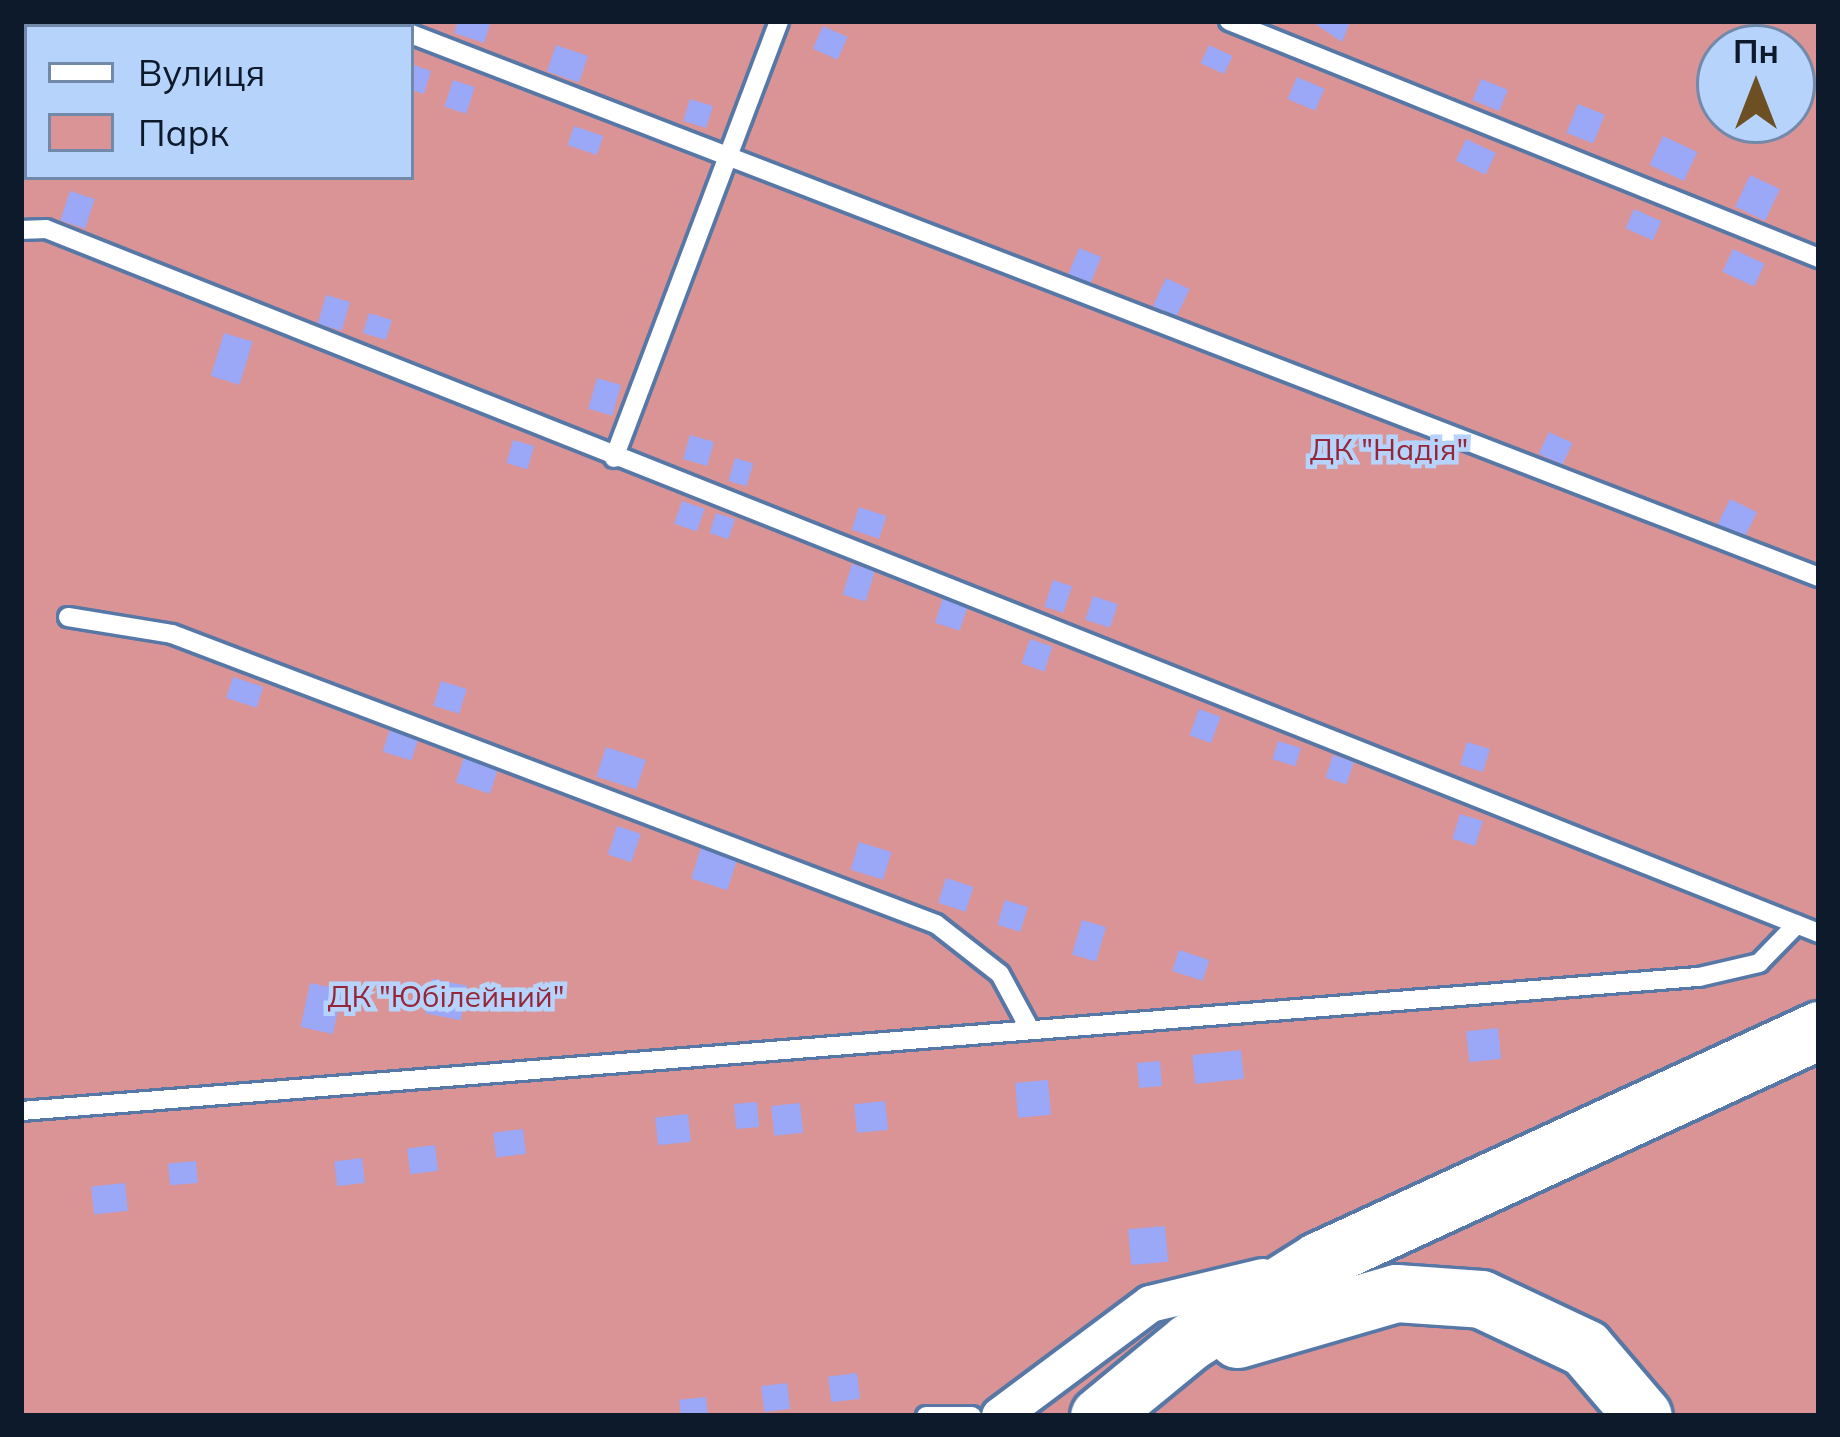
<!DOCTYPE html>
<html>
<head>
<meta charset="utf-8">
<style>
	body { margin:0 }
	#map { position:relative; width:1840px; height:1437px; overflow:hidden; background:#b6d3fc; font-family:Mulish,sans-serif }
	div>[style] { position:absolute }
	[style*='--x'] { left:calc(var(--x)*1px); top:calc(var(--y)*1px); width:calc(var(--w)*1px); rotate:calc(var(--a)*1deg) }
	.green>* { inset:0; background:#db9496 }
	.building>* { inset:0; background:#9ba7f7; transform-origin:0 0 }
	.roads { filter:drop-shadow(3px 0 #5778a6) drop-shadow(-3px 0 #5778a6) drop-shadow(0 3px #5778a6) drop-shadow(0 -3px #5778a6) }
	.lane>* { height:18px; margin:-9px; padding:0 9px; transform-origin:9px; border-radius:9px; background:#fff }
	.street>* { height:36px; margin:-18px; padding:0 18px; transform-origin:18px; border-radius:18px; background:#fff }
	.primary>* { height:57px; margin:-28.5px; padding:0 28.5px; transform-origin:28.5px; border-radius:28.5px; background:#fff }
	span { translate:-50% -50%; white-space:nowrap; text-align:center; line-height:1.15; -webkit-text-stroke:9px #b6d3fc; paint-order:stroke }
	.park-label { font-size:30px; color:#962637 }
	.frame { position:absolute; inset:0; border:24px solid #0d1a2c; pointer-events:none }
	.legend { position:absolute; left:24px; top:24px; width:390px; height:156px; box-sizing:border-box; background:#b6d3fc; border:3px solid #7289a9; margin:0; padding:15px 21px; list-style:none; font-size:36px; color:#0d1a2c }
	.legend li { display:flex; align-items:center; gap:24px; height:60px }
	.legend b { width:60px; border:3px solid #7289a9 }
	.north { position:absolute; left:1696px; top:24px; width:120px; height:120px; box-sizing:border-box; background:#b6d3fc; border:3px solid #7289a9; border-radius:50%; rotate:0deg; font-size:33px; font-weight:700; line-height:48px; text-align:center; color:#0d1a2c }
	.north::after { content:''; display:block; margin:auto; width:42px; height:54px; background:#6c5023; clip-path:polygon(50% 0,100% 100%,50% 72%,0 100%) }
</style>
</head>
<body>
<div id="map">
	<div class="green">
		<div style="clip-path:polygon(evenodd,21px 21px,1819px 21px,1819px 1416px,21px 1416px,21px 21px,27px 27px,411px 27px,411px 177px,27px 177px,27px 27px,21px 21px,1720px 48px,1792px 48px,1792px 120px,1720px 120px,1720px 48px)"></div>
	</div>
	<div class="building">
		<div style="clip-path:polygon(458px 21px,491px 21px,484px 43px,454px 33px)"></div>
		<div style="clip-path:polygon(1311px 21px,1347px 21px,1350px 22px,1342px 42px)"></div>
		<div style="left:823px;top:26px;width:27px;height:25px;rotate:24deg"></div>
		<div style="left:556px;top:45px;width:34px;height:28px;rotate:19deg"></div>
		<div style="left:1209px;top:45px;width:26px;height:20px;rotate:25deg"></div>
		<div style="clip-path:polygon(411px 64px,431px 71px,424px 94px,411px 90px)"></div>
		<div style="left:1297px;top:77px;width:30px;height:24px;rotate:23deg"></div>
		<div style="left:1481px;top:79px;width:29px;height:23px;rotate:22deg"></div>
		<div style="left:453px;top:80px;width:23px;height:28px;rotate:18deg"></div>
		<div style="left:690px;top:99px;width:24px;height:23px;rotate:17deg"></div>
		<div style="left:1578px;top:104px;width:29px;height:31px;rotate:22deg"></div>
		<div style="left:574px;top:126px;width:31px;height:20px;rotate:19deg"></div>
		<div style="left:1663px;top:136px;width:38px;height:32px;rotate:25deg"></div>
		<div style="left:1466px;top:139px;width:33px;height:24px;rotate:25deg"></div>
		<div style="left:1750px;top:175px;width:33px;height:35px;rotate:25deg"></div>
		<div style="left:70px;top:191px;width:26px;height:31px;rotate:18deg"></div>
		<div style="left:1634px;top:209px;width:30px;height:21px;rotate:24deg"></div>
		<div style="left:1079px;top:248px;width:24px;height:28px;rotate:22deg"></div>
		<div style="left:1733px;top:249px;width:35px;height:25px;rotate:25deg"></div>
		<div style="left:1166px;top:278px;width:26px;height:31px;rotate:25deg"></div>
		<div style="left:326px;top:295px;width:25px;height:30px;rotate:16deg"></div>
		<div style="left:369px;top:313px;width:24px;height:21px;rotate:17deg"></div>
		<div style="left:224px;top:333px;width:30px;height:45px;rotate:17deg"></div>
		<div style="left:597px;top:378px;width:25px;height:32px;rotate:16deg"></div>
		<div style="left:1549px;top:432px;width:26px;height:24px;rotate:25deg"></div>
		<div style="left:690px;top:435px;width:25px;height:25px;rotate:16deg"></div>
		<div style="left:513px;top:440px;width:22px;height:24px;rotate:16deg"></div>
		<div style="left:735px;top:458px;width:19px;height:24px;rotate:16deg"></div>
		<div style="left:1730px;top:499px;width:30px;height:28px;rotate:26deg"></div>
		<div style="left:682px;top:501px;width:24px;height:24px;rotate:19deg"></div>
		<div style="left:859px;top:507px;width:29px;height:24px;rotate:18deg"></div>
		<div style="left:716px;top:513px;width:20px;height:21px;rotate:18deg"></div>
		<div style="left:852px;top:564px;width:24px;height:32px;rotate:17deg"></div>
		<div style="left:1053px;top:580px;width:20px;height:28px;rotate:18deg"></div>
		<div style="left:1093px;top:596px;width:26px;height:25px;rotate:18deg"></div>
		<div style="left:943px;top:598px;width:26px;height:26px;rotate:18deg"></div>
		<div style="left:1030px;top:639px;width:24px;height:26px;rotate:19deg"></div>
		<div style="left:233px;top:677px;width:32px;height:22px;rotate:18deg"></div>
		<div style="left:441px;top:681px;width:27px;height:26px;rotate:17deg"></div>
		<div style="left:1199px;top:709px;width:23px;height:28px;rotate:20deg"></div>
		<div style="left:391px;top:725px;width:30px;height:28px;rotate:17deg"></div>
		<div style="left:1278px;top:741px;width:24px;height:19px;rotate:17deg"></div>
		<div style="left:1467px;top:742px;width:24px;height:24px;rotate:17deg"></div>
		<div style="left:606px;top:747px;width:42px;height:31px;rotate:18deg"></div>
		<div style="left:465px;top:754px;width:36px;height:30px;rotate:18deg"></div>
		<div style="left:1333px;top:755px;width:22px;height:24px;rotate:18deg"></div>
		<div style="left:1460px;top:814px;width:24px;height:26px;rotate:17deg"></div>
		<div style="left:617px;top:826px;width:25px;height:30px;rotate:18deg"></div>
		<div style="left:859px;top:842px;width:34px;height:29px;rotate:17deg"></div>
		<div style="left:701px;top:848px;width:38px;height:32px;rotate:18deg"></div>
		<div style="left:946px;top:878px;width:29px;height:26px;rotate:18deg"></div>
		<div style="left:1005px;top:900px;width:24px;height:26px;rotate:17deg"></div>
		<div style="left:1082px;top:920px;width:25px;height:36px;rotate:16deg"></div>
		<div style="left:1179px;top:950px;width:32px;height:22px;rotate:18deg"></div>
		<div style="left:432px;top:979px;width:36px;height:35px;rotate:11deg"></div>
		<div style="left:310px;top:983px;width:33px;height:45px;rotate:12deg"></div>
		<div style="left:1498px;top:1028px;width:31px;height:32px;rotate:84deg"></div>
		<div style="left:1241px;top:1050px;width:29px;height:49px;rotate:84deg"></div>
		<div style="left:1160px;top:1061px;width:25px;height:23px;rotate:85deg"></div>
		<div style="left:1048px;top:1080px;width:35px;height:33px;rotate:85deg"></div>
		<div style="left:885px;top:1101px;width:29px;height:31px;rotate:84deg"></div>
		<div style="left:757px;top:1102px;width:25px;height:23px;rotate:85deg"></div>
		<div style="left:800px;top:1103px;width:30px;height:29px;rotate:84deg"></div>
		<div style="left:688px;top:1114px;width:28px;height:33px;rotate:84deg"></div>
		<div style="left:523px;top:1129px;width:25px;height:30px;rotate:83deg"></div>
		<div style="left:435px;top:1145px;width:26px;height:28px;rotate:83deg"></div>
		<div style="left:362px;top:1158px;width:25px;height:28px;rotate:83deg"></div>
		<div style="left:196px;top:1161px;width:22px;height:28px;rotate:85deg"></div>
		<div style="left:125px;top:1183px;width:28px;height:34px;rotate:84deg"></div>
		<div style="left:1165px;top:1226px;width:36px;height:37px;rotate:85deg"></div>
		<div style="left:857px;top:1373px;width:26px;height:29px;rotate:83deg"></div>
		<div style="left:787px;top:1383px;width:26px;height:26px;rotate:83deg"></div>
		<div style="left:706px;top:1397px;width:19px;height:27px;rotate:84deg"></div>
	</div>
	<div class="roads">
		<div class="lane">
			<div style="--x:377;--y:21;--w:16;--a:22"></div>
			<div style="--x:1229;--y:21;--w:636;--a:21.89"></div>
			<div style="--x:411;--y:34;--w:1509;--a:21.09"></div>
			<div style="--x:21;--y:230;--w:25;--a:-2"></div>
			<div style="--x:46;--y:229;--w:1908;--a:21.66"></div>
			<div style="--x:614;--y:458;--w:467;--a:-69.3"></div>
			<div style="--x:68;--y:617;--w:105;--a:9.3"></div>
			<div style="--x:172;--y:634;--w:817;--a:20.79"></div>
			<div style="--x:936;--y:924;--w:81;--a:38"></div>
			<div style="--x:1000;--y:974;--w:57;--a:61.6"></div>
			<div style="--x:21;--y:1111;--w:1683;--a:-4.57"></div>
			<div style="--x:1699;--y:977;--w:62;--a:-13.1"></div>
			<div style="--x:1759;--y:963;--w:54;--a:-45.7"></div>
			<div style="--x:926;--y:1416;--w:46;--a:0"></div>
		</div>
		<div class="street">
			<div style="--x:1000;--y:1416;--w:187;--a:-36.7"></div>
			<div style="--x:1150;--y:1304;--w:116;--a:-13.4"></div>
		</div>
		<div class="primary">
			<div style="--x:1237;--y:1339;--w:166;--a:-16.1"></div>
			<div style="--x:1396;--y:1293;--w:85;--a:4"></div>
			<div style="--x:1481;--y:1299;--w:115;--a:25.2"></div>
			<div style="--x:1585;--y:1348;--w:89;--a:49.5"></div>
			<div style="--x:1099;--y:1416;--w:117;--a:-39.4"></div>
			<div style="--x:1189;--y:1342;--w:152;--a:-32.1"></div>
			<div style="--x:1318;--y:1261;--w:552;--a:-24.75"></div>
		</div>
	</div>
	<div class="park-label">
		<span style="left:1389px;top:449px">ДК "Надія"</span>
		<span style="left:446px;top:996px">ДК "Юбілейний"</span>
	</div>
	<div class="frame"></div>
	<ul class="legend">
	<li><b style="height:15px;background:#fff"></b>Вулиця</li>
	<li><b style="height:33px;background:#db9496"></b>Парк</li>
	</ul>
	<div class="north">Пн</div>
</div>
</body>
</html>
